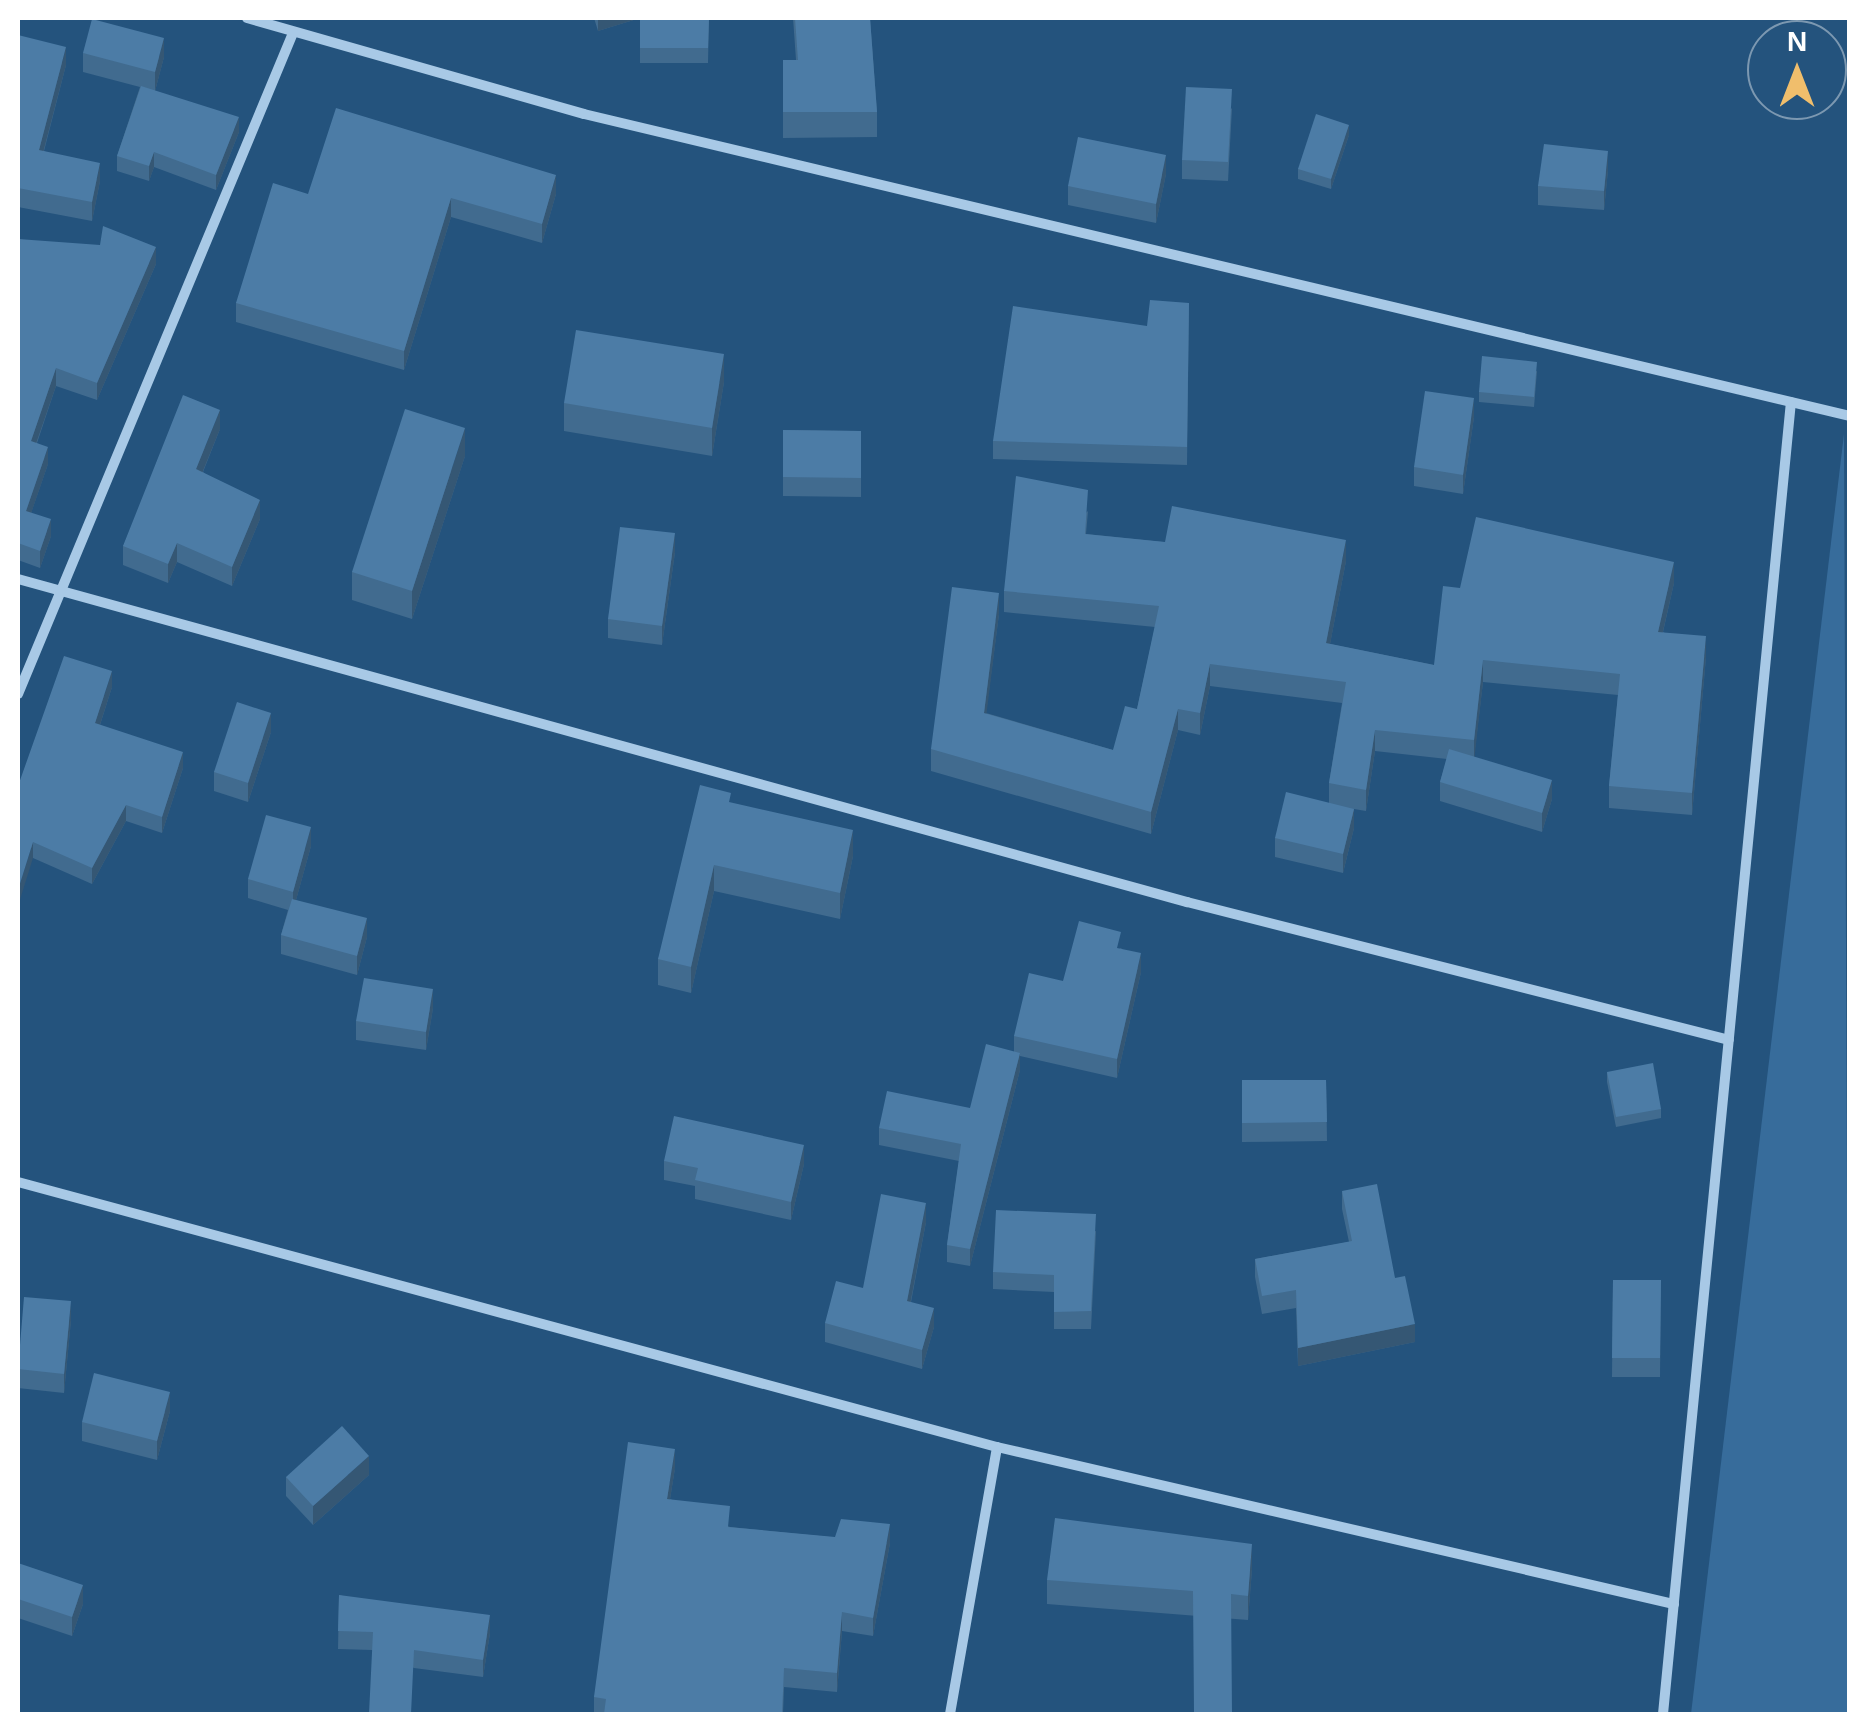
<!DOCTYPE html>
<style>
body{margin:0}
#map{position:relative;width:1867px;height:1732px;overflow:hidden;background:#24537d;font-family:Arial,sans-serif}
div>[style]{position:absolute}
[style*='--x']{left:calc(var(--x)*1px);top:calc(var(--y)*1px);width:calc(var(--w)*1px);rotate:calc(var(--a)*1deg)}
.green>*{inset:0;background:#376c9b}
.street>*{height:10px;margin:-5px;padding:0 5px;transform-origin:5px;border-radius:5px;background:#a8c9e6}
.wall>*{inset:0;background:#416b8f}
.shaded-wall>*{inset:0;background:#355774}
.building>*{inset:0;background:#4c7ca6}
span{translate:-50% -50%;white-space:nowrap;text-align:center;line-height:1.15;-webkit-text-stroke:8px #24537d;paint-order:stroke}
.frame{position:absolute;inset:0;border:20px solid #fff;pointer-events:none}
.north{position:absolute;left:1747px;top:20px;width:100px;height:100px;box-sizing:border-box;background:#24537d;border:2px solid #7c98b1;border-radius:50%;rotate:0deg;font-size:28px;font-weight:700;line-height:40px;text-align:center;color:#fff}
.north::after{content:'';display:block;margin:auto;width:35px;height:45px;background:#f0be6c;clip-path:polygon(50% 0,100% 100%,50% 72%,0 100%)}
</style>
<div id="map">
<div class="green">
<div style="clip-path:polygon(1844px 434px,1849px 1714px,1691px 1714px)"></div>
</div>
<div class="street">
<div style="--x:247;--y:18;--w:350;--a:15.9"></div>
<div style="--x:584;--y:114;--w:1302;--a:13.42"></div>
<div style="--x:18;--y:579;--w:1213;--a:15.45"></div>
<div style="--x:1187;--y:902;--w:559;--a:14.28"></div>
<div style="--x:18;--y:694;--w:716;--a:-67.41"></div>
<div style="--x:18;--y:1182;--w:1014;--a:15.15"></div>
<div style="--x:997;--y:1447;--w:695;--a:13.06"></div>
<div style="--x:950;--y:1714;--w:271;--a:-80"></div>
<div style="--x:1663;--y:1714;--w:1318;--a:-84.43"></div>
</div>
<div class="wall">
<div style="clip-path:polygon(594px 18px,709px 18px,708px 63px,640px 63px,640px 18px,598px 31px)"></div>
<div style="clip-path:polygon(793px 18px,870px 18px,877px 112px,877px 137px,783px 138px,783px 60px,796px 60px)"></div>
<div style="clip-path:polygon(18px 35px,66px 65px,44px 151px,100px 181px,92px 221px,18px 207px)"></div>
<div style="clip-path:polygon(83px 53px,164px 57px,155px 91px,239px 132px,216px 190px,154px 167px,149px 181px,117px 171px,117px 156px,140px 87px,83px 72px)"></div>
<div style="clip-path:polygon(1232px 108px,1228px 181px,1182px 179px,1182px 160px)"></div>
<div style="clip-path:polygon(1349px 135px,1331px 189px,1298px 179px,1298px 169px)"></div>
<div style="clip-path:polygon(1608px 170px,1604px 210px,1538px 205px,1538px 186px)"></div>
<div style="clip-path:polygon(1166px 174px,1156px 223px,1068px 205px,1068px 186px)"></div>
<div style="clip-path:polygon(308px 194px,556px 194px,542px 243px,451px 217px,404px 370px,236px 322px,236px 303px)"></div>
<div style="clip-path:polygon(18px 239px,156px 264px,97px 400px,56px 386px,37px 443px,48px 464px,31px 513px,51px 536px,40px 568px,18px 560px)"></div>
<div style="clip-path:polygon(1189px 303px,1187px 465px,993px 459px,993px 441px,1147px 326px)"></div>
<div style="clip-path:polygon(1537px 371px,1534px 407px,1479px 402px,1479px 392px)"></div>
<div style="clip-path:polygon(724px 382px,712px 456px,564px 431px,564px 403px)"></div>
<div style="clip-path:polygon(1474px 417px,1463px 494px,1414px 486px,1414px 467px)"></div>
<div style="clip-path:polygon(220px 429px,203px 472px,260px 519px,232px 586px,177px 562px,168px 583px,123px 565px,123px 546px)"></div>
<div style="clip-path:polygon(783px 430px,861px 431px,861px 497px,783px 496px)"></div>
<div style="clip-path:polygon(465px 456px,412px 619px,352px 600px,352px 572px)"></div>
<div style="clip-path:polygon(1088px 511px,1086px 534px,1346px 561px,1330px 644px,1434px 665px,1460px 588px,1674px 583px,1663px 632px,1706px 657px,1692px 815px,1609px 808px,1609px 786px,1618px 695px,1483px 682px,1474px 757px,1552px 799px,1542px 832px,1440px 801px,1440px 782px,1447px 759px,1375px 751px,1366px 811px,1354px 809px,1354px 828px,1343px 873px,1275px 857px,1275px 838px,1329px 803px,1329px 783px,1342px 703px,1210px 686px,1200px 735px,1178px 730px,1151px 834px,931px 771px,931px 749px,999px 614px,986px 713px,1113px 750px,1137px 709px,1155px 627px,1004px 612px,1004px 591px)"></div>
<div style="clip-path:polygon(675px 552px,662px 645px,608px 638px,608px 619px)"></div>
<div style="clip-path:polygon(112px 687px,100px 725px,183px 768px,162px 833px,126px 821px,92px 884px,33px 858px,18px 786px)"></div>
<div style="clip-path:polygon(271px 732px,248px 802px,214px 791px,214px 772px)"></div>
<div style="clip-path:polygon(731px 803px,853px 856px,840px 919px,714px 891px,691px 993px,658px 985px,658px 959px)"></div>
<div style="clip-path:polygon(311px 846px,296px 900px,367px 937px,357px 975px,281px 954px,281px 935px,288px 910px,248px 898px,248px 879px)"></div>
<div style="clip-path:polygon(1121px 948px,1141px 972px,1117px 1078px,1020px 1056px,1020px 1070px,970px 1266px,947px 1262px,947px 1245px,959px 1161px,879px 1145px,879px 1128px,970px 1108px,1014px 1052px,1014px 1036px,1063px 981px)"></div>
<div style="clip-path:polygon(433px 1008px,426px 1050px,356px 1040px,356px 1021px)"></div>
<div style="clip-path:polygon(1607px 1072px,1661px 1109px,1661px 1118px,1616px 1127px,1607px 1082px)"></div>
<div style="clip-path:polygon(1242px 1080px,1326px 1080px,1327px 1141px,1242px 1142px)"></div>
<div style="clip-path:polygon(664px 1161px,804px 1164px,791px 1220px,695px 1199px,695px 1186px,664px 1180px)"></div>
<div style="clip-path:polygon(1342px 1191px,1395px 1278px,1415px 1342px,1298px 1366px,1296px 1308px,1262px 1314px,1255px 1277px,1255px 1259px,1349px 1242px,1342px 1209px)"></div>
<div style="clip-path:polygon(926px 1222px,911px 1302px,934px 1327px,922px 1369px,825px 1342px,825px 1323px,863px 1288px)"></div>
<div style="clip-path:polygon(1096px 1231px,1091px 1329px,1054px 1329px,1054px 1292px,993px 1289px,993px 1272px)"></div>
<div style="clip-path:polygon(1613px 1280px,1661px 1280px,1660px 1377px,1612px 1377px)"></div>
<div style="clip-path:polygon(71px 1320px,64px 1393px,18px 1388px,18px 1368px)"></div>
<div style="clip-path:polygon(170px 1411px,157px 1460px,82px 1441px,82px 1422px)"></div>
<div style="clip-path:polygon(675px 1468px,670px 1499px,730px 1527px,890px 1543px,873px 1636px,842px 1631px,837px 1692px,784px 1687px,783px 1714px,594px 1714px,594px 1697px)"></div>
<div style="clip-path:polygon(369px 1475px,313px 1525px,286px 1496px,286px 1477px)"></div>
<div style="clip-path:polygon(18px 1563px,83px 1604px,72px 1636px,18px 1618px)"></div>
<div style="clip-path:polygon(1252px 1569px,1248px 1620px,1047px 1604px,1047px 1580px)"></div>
<div style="clip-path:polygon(339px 1595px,490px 1633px,483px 1677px,414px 1668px,372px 1650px,338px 1649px)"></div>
</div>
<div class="shaded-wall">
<div style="clip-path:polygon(598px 18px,640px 18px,598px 31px)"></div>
<div style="clip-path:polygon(164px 38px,164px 57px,155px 91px,155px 72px)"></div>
<div style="clip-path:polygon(66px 47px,66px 65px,39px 168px,39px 150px)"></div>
<div style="clip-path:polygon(239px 117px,239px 132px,216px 190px,216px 175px)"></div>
<div style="clip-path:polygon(1349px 125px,1349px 135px,1331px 189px,1331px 179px)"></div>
<div style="clip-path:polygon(1608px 151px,1608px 170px,1604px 210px,1604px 191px)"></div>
<div style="clip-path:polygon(154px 152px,154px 167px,149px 181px,149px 166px)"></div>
<div style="clip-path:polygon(1166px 155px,1166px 174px,1156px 223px,1156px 204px)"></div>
<div style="clip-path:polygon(100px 163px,100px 181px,92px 221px,92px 202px)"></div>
<div style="clip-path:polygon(556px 175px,556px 194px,542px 243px,542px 224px)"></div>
<div style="clip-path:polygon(451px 198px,451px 217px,404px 370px,404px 351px)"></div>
<div style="clip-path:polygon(156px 247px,156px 264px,97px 400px,97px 383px)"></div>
<div style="clip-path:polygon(724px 354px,724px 382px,712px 456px,712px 428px)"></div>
<div style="clip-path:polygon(56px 368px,56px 386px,31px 458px,31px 441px)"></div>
<div style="clip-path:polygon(1474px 398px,1474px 417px,1463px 494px,1463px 475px)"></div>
<div style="clip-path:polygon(220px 410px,220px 429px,196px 488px,196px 469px)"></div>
<div style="clip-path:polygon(465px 428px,465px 456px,412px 619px,412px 591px)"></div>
<div style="clip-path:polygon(48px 447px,48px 464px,26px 528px,26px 511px)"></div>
<div style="clip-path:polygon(260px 500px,260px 519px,232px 586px,232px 567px)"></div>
<div style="clip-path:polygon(51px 519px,51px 536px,40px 568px,40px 551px)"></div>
<div style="clip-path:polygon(675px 533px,675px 552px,662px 645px,662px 626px)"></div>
<div style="clip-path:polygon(1346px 540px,1346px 561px,1326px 665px,1326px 643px)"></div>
<div style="clip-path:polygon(177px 543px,177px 562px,168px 583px,168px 564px)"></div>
<div style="clip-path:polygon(1674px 562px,1674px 583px,1658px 653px,1658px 632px)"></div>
<div style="clip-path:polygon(999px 593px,999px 614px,984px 734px,984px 713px)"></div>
<div style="clip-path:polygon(1706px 636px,1706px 657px,1692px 815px,1692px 793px)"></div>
<div style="clip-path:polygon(1483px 660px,1483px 682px,1474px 762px,1474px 740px)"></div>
<div style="clip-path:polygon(1210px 664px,1210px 686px,1200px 735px,1200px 713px)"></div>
<div style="clip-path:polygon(112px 671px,112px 687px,95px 740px,95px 723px)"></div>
<div style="clip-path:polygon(1178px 709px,1178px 730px,1151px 834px,1151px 812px)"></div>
<div style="clip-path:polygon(271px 713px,271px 732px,248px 802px,248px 783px)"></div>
<div style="clip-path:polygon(1375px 730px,1375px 751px,1366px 811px,1366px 790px)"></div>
<div style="clip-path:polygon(183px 752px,183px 768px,162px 833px,162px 817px)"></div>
<div style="clip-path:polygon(1552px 780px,1552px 799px,1542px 832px,1542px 813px)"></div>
<div style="clip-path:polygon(126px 805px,126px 821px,92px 884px,92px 868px)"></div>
<div style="clip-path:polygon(1354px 809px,1354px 828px,1343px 873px,1343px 854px)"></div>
<div style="clip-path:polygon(311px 827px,311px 846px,293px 911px,293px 892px)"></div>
<div style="clip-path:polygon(853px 830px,853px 856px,840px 919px,840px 893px)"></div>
<div style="clip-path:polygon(33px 842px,33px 858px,18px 906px,18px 890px)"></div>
<div style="clip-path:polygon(714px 865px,714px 891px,691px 993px,691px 967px)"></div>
<div style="clip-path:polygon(367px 918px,367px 937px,357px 975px,357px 956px)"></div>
<div style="clip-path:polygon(1141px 953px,1141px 972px,1117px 1078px,1117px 1059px)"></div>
<div style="clip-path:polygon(433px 989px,433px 1008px,426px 1050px,426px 1032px)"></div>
<div style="clip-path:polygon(1020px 1053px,1020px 1070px,970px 1266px,970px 1249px)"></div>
<div style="clip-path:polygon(804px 1145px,804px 1164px,791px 1220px,791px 1202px)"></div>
<div style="clip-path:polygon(926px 1203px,926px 1222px,907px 1320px,907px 1301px)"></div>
<div style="clip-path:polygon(71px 1301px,71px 1320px,64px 1393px,64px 1374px)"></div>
<div style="clip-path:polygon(934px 1308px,934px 1327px,922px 1369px,922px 1350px)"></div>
<div style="clip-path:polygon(1415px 1324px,1415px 1342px,1298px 1366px,1298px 1348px)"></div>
<div style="clip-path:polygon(170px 1392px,170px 1411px,157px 1460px,157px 1441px)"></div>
<div style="clip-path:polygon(675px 1449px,675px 1468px,667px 1518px,667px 1499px)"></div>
<div style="clip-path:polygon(369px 1456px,369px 1475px,313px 1525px,313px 1506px)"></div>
<div style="clip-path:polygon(890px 1524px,890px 1543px,873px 1636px,873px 1618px)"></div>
<div style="clip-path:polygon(1252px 1544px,1252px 1569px,1248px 1620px,1248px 1596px)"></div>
<div style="clip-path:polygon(83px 1585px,83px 1604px,72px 1636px,72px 1617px)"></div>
<div style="clip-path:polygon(842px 1612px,842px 1631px,837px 1692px,837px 1673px)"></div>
<div style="clip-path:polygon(490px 1615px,490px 1633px,483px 1677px,483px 1660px)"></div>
</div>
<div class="building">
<div style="clip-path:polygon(640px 18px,709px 18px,708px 48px,640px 48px)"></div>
<div style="clip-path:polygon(795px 18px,870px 18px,877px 112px,783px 112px,783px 60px,798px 60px)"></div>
<div style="clip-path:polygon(92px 19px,164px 38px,155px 72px,83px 53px)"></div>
<div style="clip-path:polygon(18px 35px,66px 47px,39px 150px,100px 163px,92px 202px,18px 188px)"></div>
<div style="clip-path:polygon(141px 86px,239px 117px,216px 175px,154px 152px,149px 166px,117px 156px)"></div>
<div style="clip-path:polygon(1186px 87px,1232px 89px,1228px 162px,1182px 160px)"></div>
<div style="clip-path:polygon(336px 108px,556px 175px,542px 224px,451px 198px,404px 351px,236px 303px,273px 183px,308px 194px)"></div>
<div style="clip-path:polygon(1316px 114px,1349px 125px,1331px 179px,1298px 169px)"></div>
<div style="clip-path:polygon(1078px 137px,1166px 155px,1156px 204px,1068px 186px)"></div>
<div style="clip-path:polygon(1544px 144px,1608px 151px,1604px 191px,1538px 186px)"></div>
<div style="clip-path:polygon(103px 226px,156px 247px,97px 383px,56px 368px,31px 441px,48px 447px,26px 511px,51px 519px,40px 551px,18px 543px,18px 239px,100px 245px)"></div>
<div style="clip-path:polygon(1150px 300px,1189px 303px,1187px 447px,993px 441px,1013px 306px,1147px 326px)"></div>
<div style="clip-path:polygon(576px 330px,724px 354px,712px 428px,564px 403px)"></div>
<div style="clip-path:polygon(1482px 356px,1537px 362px,1534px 397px,1479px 392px)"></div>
<div style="clip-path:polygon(1425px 391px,1474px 398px,1463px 475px,1414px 467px)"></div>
<div style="clip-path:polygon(183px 395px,220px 410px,196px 469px,260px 500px,232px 567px,177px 543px,168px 564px,123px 546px)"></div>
<div style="clip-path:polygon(405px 409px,465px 428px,412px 591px,352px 572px)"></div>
<div style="clip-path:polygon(783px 430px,861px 431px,861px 478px,783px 477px)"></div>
<div style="clip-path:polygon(1016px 476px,1088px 490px,1085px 534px,1165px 542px,1172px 506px,1346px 540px,1326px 643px,1434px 665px,1443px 586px,1460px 588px,1476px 517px,1674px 562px,1658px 632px,1706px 636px,1692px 793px,1609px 786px,1620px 674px,1483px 660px,1474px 740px,1375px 730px,1366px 790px,1329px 783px,1346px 682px,1210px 664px,1200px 713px,1178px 709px,1151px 812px,931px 749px,952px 587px,999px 593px,984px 713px,1113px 750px,1125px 706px,1137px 709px,1159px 606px,1004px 591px)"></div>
<div style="clip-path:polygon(620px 527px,675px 533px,662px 626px,608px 619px)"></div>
<div style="clip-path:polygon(64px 656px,112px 671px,95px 723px,183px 752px,162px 817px,126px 805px,92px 868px,33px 842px,18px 890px,18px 786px)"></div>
<div style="clip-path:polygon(237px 702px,271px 713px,248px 783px,214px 772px)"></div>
<div style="clip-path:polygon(1449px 749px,1552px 780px,1542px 813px,1440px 782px)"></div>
<div style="clip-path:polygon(700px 785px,731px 793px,729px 802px,853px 830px,840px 893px,714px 865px,691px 967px,658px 959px)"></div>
<div style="clip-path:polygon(1286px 792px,1354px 809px,1343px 854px,1275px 838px)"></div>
<div style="clip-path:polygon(266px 815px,311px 827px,293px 892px,248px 879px)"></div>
<div style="clip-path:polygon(292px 899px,367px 918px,357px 956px,281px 935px)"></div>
<div style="clip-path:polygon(1079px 921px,1121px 932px,1117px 948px,1141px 953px,1117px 1059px,1014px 1036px,1029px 973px,1063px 981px)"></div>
<div style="clip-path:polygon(364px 978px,433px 989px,426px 1032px,356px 1021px)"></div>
<div style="clip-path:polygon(986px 1044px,1020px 1053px,970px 1249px,947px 1245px,961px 1144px,879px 1128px,887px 1091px,970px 1108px)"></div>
<div style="clip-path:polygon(1653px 1063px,1661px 1109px,1616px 1117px,1607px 1072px)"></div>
<div style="clip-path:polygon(1242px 1080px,1326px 1080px,1327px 1122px,1242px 1123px)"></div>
<div style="clip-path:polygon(674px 1116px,804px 1145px,791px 1202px,695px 1180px,698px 1168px,664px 1161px)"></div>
<div style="clip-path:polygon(1377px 1184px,1395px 1278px,1405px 1276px,1415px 1324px,1298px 1348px,1296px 1290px,1262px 1296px,1255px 1259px,1352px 1241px,1342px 1191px)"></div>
<div style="clip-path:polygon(881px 1194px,926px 1203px,907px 1301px,934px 1308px,922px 1350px,825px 1323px,836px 1281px,863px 1288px)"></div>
<div style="clip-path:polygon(996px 1210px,1096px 1214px,1091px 1311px,1054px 1312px,1054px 1275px,993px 1272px)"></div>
<div style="clip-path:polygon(1613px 1280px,1661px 1280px,1660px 1358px,1612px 1358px)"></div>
<div style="clip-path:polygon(24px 1297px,71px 1301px,64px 1374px,18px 1369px)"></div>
<div style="clip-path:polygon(94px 1373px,170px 1392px,157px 1441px,82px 1422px)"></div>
<div style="clip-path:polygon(342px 1426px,369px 1456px,313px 1506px,286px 1477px)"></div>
<div style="clip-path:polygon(628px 1442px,675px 1449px,667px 1499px,730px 1506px,728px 1527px,835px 1537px,841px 1519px,890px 1524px,873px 1618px,842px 1612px,837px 1673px,784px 1668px,782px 1714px,604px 1714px,606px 1699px,594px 1697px)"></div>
<div style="clip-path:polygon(1055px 1518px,1252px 1544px,1248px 1596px,1231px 1594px,1232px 1714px,1194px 1714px,1193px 1591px,1047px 1580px)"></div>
<div style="clip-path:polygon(18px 1563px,83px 1585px,72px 1617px,18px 1599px)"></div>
<div style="clip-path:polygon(339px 1595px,490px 1615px,483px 1660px,414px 1650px,411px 1714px,369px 1714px,373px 1632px,338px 1631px)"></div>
</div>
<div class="frame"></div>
<div class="north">N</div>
</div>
